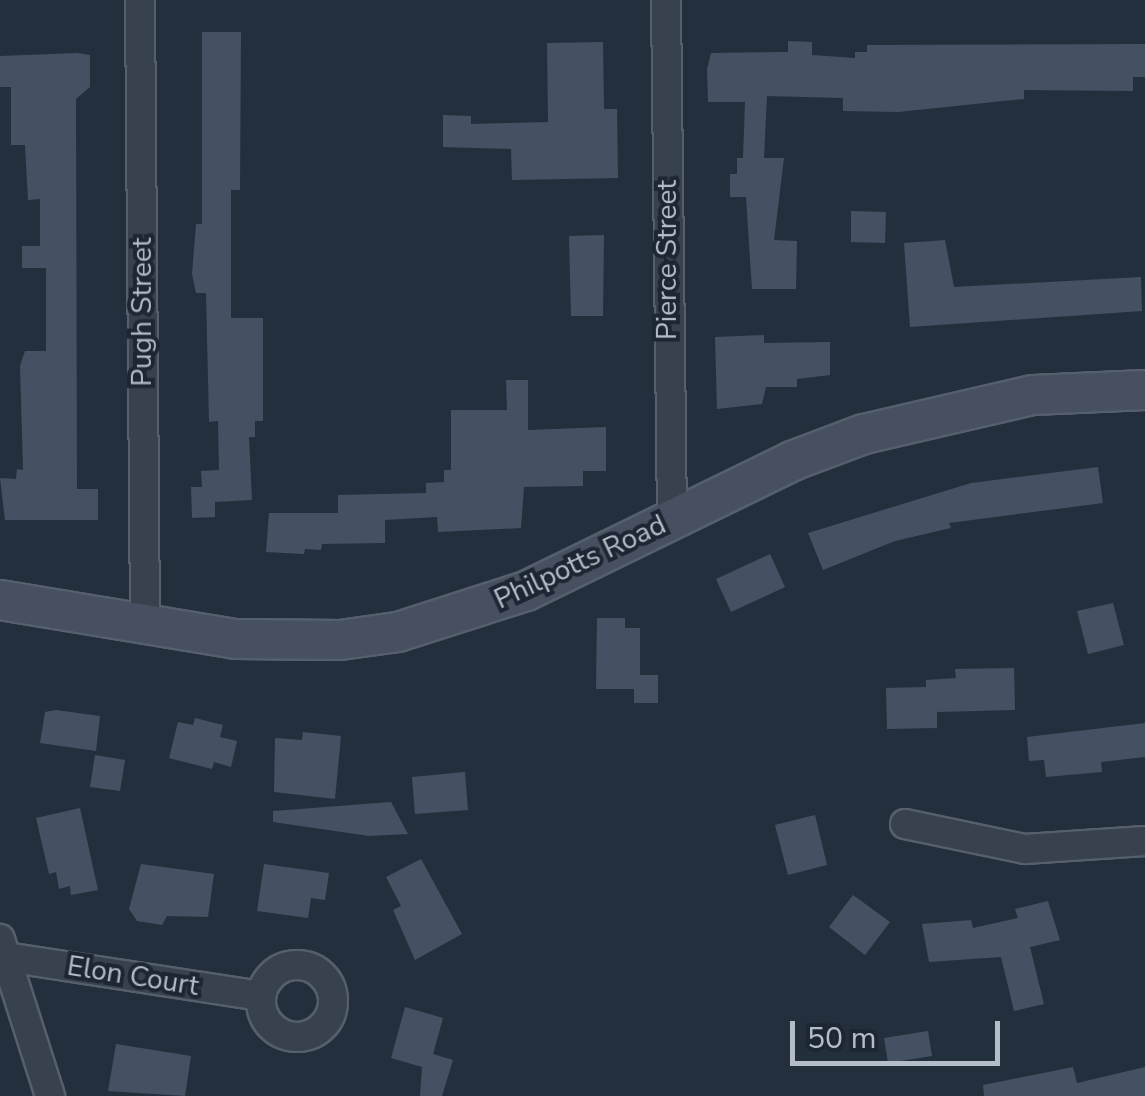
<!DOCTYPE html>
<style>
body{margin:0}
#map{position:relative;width:1145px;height:1096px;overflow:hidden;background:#242f3e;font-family:"Nunito Sans",sans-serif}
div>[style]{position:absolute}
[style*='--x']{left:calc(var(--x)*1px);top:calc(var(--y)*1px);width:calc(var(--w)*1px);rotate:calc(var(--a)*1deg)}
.building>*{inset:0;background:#455162}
.roads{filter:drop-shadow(2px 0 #565f6c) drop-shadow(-2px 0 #565f6c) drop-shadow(0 2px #565f6c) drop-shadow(0 -2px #565f6c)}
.street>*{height:28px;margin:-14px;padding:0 14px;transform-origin:14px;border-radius:14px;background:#38414e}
.street>.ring{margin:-14px;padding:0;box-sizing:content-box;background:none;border:28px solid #38414e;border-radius:50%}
.secondary>*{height:38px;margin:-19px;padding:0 19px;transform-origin:19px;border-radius:19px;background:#465061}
span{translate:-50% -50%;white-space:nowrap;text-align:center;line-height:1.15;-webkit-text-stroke:8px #1d2633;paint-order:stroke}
.street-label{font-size:28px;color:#b4bcc9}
.scale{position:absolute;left:790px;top:1021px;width:210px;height:45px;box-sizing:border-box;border:5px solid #b4bcc9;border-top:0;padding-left:12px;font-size:30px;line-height:35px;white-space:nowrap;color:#b4bcc9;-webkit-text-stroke:8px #1d2633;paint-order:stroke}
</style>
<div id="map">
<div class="building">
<div style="clip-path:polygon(202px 32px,241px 32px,240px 190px,231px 190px,231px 318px,263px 318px,263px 421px,255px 421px,255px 437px,249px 437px,252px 500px,215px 502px,215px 517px,192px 518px,191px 487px,202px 487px,201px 471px,219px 470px,218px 421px,209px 422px,206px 293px,196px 293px,192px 274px,196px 224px,202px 224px)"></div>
<div style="clip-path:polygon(788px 41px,812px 42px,812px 55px,855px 58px,855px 52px,867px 52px,867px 45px,1145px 44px,1145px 77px,1133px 77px,1133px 91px,1024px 90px,1024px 99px,898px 112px,843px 111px,843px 98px,767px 96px,764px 158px,784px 158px,774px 240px,797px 241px,796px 289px,752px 289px,746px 197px,730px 197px,730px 174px,737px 174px,737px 158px,743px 158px,745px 102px,708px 102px,707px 69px,711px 53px,788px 52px)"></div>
<div style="clip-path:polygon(603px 42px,604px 109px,617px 109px,618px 178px,512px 180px,511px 149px,443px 147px,443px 115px,471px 116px,471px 124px,548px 122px,547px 43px)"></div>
<div style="clip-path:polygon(77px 53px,90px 55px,90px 87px,76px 99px,77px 489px,98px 489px,98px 520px,5px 520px,0 478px,16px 479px,17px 469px,23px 470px,20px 366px,25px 351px,46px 351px,46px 268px,22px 268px,22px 246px,40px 246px,40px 199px,28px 200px,25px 145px,11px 145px,11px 87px,0 87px,0 56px)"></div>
<div style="clip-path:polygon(851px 211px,886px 212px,885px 243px,851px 242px)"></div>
<div style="clip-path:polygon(604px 235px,603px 316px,571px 316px,569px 236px)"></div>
<div style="clip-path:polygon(945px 240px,954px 287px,1141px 277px,1142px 311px,910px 327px,904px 243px)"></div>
<div style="clip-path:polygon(764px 335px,764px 343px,830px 342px,830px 375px,797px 379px,797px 387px,766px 387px,762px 404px,717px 409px,715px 337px)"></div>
<div style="clip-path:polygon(506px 380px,528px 380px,528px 430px,606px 427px,606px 471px,583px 471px,583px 486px,524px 487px,521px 528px,438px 532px,437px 517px,385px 520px,385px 543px,322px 544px,321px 550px,305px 549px,304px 554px,266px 552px,269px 513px,338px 513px,338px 495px,426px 493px,426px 483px,444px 482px,444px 470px,451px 470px,451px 410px,507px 410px)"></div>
<div style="clip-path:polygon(1098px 467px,1103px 503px,949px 523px,951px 528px,895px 541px,823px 570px,808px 533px,971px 483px)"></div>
<div style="clip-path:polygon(770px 554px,785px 587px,731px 612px,716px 579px)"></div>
<div style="clip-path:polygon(1113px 603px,1124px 645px,1088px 654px,1077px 611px)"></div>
<div style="clip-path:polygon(597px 618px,625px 618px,625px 628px,640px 628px,640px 675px,658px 675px,658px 703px,634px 703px,634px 689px,596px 689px)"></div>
<div style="clip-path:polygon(1014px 668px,1015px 710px,937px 712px,937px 728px,887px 729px,886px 688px,926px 687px,926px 680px,956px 678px,955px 669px)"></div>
<div style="clip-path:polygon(56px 710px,100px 716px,96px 751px,40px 743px,45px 712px)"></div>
<div style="clip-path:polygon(195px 718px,223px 725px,220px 737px,237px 741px,231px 767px,214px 762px,212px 769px,169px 758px,178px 722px,193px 725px)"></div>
<div style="clip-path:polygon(1145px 723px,1145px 757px,1101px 762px,1102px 772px,1046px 777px,1044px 760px,1029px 761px,1027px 737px)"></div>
<div style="clip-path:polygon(303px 732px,341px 736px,335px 799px,274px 792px,275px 738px,302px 740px)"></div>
<div style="clip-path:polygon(95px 755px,125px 760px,120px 791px,90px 787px)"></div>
<div style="clip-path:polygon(465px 772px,468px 810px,415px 814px,412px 777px)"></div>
<div style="clip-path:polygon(391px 802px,408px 834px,369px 836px,273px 822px,273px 811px)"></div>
<div style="clip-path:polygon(80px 808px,98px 890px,71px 895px,70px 886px,59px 889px,56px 872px,49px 874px,36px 818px)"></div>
<div style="clip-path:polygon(815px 815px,827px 865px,788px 875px,775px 825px)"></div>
<div style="clip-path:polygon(421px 859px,462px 934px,415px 960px,393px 910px,401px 906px,386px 877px)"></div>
<div style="clip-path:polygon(141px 864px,214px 874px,208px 917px,167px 916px,162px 925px,137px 921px,129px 909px)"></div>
<div style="clip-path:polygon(264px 864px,329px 873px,325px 900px,311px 898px,308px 918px,257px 911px)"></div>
<div style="clip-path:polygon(853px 895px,890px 922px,865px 955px,829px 927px)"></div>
<div style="clip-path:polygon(1048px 901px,1060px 940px,1030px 947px,1044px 1004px,1014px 1011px,1001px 957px,929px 962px,922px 924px,971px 920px,973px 928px,1018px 918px,1015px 909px)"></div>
<div style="clip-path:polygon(405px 1007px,443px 1018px,433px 1054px,453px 1060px,442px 1096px,420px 1096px,422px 1067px,391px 1058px)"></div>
<div style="clip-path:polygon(928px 1031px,932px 1056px,888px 1063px,884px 1038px)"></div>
<div style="clip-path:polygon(116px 1044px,191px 1056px,185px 1096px,108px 1091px)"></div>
<div style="clip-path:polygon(1073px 1067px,1077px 1083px,1145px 1067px,1145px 1096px,984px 1096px,983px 1085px)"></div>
</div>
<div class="roads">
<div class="street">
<div style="--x:140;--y:0;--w:624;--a:89.54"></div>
<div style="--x:666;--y:0;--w:520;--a:89.34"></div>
<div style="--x:905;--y:824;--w:123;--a:11.8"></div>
<div style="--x:1025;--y:849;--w:120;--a:-3.8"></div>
<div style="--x:0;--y:939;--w:165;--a:72.3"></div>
<div style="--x:6;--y:957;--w:257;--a:8.7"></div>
<div class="ring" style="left:261px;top:965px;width:44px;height:44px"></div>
</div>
<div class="secondary">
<div style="--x:0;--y:600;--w:238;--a:9.4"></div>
<div style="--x:235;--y:639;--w:105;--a:0.5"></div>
<div style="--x:340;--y:640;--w:59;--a:-7.9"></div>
<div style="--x:398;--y:632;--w:134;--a:-17.8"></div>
<div style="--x:526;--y:591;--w:296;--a:-26"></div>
<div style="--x:792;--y:461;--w:77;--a:-20.6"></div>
<div style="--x:864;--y:434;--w:173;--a:-13"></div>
<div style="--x:1033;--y:395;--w:112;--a:-2.6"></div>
</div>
</div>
<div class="street-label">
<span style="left:667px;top:260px;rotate:-90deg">Pierce Street</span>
<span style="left:142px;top:312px;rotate:-90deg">Pugh Street</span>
<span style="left:580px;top:562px;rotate:-25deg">Philpotts Road</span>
<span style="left:133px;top:976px;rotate:9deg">Elon Court</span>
</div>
<div class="scale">50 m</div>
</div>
